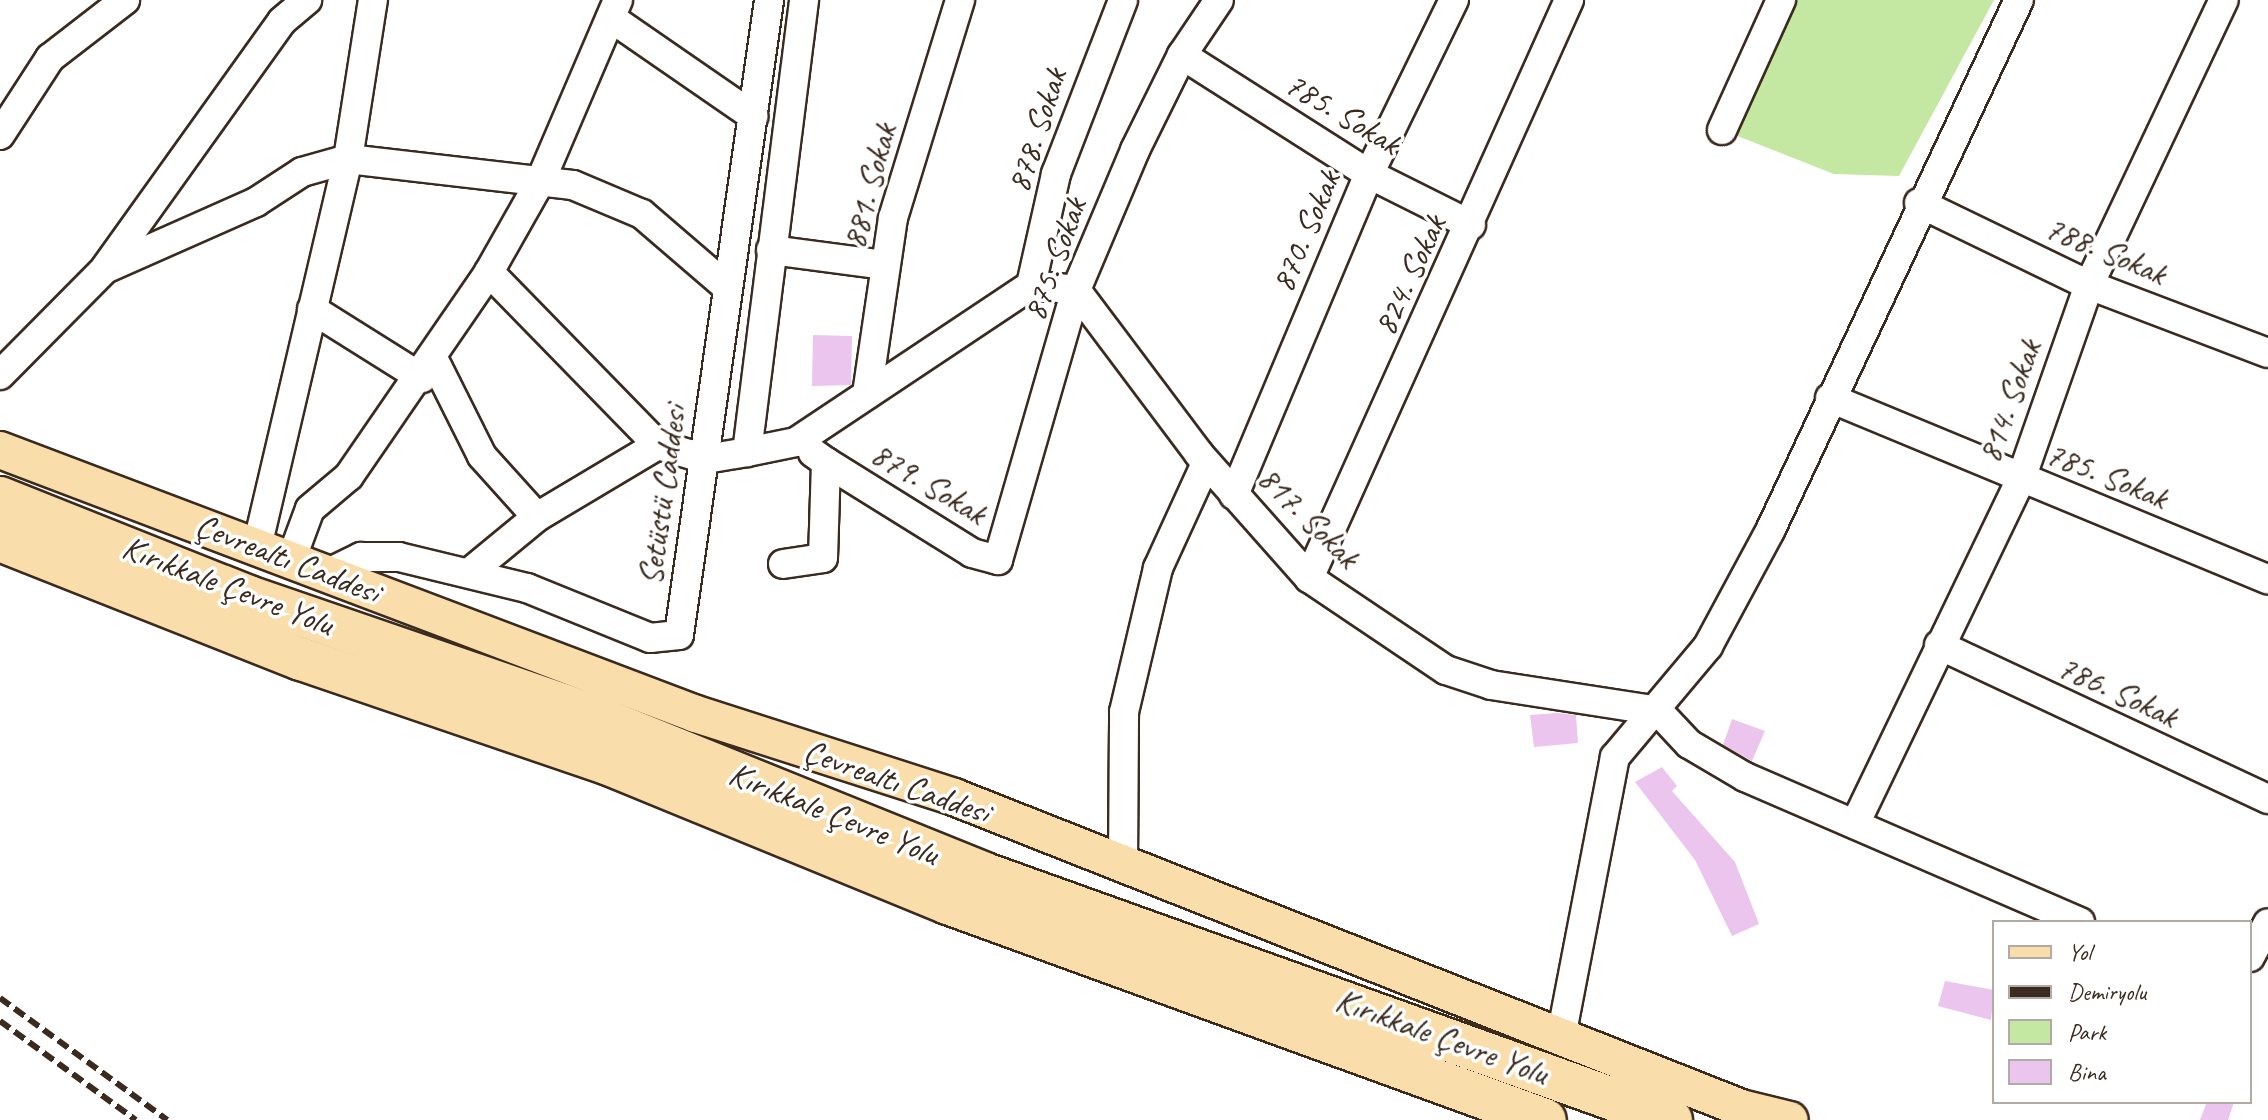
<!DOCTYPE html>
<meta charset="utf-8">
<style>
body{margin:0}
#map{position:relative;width:2268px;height:1120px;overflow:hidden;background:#fff;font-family:Caveat,sans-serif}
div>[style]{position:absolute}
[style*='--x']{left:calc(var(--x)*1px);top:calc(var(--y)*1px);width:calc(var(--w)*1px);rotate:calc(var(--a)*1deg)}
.green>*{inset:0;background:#c4e8a2}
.building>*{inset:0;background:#ecc5ee}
.roads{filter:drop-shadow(2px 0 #3b2a1e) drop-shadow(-2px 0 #3b2a1e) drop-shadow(0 2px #3b2a1e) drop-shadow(0 -2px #3b2a1e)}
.minor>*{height:28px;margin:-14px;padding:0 14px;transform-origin:14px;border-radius:14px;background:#fff}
.major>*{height:36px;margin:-18px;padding:0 18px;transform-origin:18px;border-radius:18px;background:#f9deab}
.highway>*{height:42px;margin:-21px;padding:0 21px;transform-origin:21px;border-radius:21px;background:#f9deab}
.rail>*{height:6px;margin-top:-3px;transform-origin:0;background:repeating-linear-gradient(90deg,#3b2a1e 0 12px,transparent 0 18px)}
span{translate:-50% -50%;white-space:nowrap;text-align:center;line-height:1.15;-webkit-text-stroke:7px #fff;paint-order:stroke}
.street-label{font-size:34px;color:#3b2a1e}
.legend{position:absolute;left:1992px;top:920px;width:260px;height:184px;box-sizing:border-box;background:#fff;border:2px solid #b1aaa5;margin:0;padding:10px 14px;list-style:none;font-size:24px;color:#3b2a1e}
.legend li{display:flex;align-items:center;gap:16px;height:40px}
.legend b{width:40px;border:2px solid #b1aaa5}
</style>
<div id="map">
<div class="green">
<div style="clip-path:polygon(1795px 0,1994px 0,1899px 176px,1834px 174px,1735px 135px)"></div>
</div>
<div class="building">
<div style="clip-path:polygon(813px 335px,852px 336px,851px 385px,812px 386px)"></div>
<div style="clip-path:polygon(1557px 713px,1576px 715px,1578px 743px,1534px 747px,1530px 715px)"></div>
<div style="clip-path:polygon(1732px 719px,1765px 731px,1752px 761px,1723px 745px)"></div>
<div style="clip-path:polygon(1662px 767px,1677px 786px,1672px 791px,1735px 862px,1759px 924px,1732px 936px,1695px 860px,1635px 782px)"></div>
<div style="clip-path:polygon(1945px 981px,1994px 990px,1991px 1020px,1938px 1006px)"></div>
<div style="clip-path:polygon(2207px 1102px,2234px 1102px,2228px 1120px,2200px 1120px)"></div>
</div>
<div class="roads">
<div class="minor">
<div style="--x:611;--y:18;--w:173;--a:34.6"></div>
<div style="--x:1182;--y:55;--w:222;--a:32.5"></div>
<div style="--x:1369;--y:174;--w:114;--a:26.6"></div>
<div style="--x:1722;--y:130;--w:143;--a:-65.6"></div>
<div style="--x:0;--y:135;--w:92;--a:-57"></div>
<div style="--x:50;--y:58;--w:95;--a:-37.7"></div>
<div style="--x:1919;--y:203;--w:189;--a:25.8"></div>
<div style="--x:2089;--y:285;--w:191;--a:20.8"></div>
<div style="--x:771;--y:250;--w:115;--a:7.5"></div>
<div style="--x:106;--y:267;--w:302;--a:-54.4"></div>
<div style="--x:282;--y:21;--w:33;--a:-40"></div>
<div style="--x:489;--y:272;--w:242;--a:45.7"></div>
<div style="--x:1031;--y:285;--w:114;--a:-77.3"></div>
<div style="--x:1056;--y:174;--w:186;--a:-68.9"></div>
<div style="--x:1076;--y:290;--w:205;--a:53.1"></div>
<div style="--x:1199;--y:454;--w:166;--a:48.4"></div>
<div style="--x:1309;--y:578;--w:165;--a:33.9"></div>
<div style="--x:1446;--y:670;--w:47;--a:18.4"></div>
<div style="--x:1491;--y:685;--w:169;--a:8.8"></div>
<div style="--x:1658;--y:711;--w:45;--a:46.8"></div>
<div style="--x:1689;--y:744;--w:65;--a:30.5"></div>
<div style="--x:1745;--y:777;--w:365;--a:23.4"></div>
<div style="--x:312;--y:309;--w:130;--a:32.1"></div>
<div style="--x:434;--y:360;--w:107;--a:63.4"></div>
<div style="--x:482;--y:456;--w:82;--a:48"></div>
<div style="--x:0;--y:375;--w:149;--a:-45.3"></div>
<div style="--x:105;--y:269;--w:165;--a:-23.9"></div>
<div style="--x:256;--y:202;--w:55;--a:-33.1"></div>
<div style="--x:302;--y:172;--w:48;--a:-15.8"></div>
<div style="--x:348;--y:159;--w:226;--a:6.6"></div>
<div style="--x:573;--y:185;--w:75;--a:22.8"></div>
<div style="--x:642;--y:214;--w:112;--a:40.7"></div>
<div style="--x:867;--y:394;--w:178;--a:-81.6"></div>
<div style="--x:893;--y:218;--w:228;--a:-72.9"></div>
<div style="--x:1830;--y:398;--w:474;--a:22.5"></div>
<div style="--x:747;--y:452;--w:50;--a:-11.5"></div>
<div style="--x:796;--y:442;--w:283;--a:-33.7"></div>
<div style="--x:1031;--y:285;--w:45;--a:6.3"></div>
<div style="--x:826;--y:462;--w:172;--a:31.9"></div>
<div style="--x:972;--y:553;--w:27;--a:15"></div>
<div style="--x:998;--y:560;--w:281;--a:-73.9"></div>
<div style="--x:1076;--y:290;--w:152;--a:-67.1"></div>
<div style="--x:1135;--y:150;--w:106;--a:-63.7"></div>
<div style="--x:1182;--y:55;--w:66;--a:-56.1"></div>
<div style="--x:1234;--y:495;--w:348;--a:-67.2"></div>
<div style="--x:1369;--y:174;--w:194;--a:-64"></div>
<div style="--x:257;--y:547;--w:399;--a:-76.8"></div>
<div style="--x:348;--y:159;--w:161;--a:-81.1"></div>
<div style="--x:291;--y:560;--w:54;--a:-69.6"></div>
<div style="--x:310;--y:509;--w:51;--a:-40.2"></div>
<div style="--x:349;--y:476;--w:247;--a:-55.5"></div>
<div style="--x:489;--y:272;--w:103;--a:-60.5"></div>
<div style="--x:540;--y:182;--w:198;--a:-66.8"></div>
<div style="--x:783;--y:564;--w:40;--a:-8.5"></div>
<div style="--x:823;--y:558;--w:96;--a:-88.2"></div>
<div style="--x:826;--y:462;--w:16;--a:-145"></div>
<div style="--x:328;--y:573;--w:37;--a:-26"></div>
<div style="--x:361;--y:557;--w:38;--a:0"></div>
<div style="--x:399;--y:557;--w:132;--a:13.6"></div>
<div style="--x:527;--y:588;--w:133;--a:22.1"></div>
<div style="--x:650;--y:638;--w:29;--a:-6"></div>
<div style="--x:679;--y:635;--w:641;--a:-81.93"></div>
<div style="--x:469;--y:573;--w:88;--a:-39.5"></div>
<div style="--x:537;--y:517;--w:141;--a:-30.8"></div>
<div style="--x:658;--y:445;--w:50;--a:16.3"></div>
<div style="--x:706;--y:459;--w:42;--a:-9.7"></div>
<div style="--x:747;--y:452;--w:456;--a:-82.8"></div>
<div style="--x:1309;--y:578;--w:634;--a:-65.78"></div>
<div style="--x:1939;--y:645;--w:363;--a:25.1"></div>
<div style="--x:1855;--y:824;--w:383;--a:-64.3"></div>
<div style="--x:2021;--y:479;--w:206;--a:-70.7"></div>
<div style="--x:2089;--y:285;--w:315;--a:-64.7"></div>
<div style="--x:1123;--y:865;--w:153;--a:-89.6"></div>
<div style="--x:1124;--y:712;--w:148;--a:-76.7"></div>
<div style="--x:1158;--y:568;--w:115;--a:-65.4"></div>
<div style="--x:2250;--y:957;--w:38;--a:-62"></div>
<div style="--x:1561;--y:1037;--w:285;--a:-79.1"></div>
<div style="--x:1615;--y:757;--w:145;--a:-50"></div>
<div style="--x:1708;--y:646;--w:131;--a:-61.7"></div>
<div style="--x:1770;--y:531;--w:586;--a:-64.88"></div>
</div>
<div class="major">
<div style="--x:0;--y:450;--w:744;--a:20.77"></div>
<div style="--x:696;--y:714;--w:271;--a:17.8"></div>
<div style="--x:954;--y:797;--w:846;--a:21.56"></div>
<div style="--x:1741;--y:1108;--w:50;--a:13.8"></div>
</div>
<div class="highway">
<div style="--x:0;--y:498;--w:268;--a:21.7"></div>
<div style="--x:249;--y:597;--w:365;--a:19"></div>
<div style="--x:594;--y:716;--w:419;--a:22"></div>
<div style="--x:982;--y:873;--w:732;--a:19.72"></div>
<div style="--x:0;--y:540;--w:324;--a:21.6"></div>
<div style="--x:301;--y:659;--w:325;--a:18.8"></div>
<div style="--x:609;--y:764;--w:366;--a:22.3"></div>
<div style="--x:948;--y:903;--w:635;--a:19.98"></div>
</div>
</div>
<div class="rail">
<div style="--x:0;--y:998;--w:207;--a:36.1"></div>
<div style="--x:0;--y:1021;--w:168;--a:36.1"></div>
</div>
<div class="street-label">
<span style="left:1343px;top:113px;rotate:31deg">785. Sokak</span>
<span style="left:1036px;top:130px;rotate:-72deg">878. Sokak</span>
<span style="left:869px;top:186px;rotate:-75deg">881. Sokak</span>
<span style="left:1305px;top:231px;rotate:-67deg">870. Sokak</span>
<span style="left:2106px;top:250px;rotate:23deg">788. Sokak</span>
<span style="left:1054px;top:259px;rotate:-70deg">875. Sokak</span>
<span style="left:1409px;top:275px;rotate:-65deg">824. Sokak</span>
<span style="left:2009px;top:401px;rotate:-70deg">814. Sokak</span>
<span style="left:2107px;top:475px;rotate:22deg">785. Sokak</span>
<span style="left:929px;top:483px;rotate:31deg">879. Sokak</span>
<span style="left:662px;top:495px;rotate:-82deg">Setüstü Caddesi</span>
<span style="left:1309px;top:517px;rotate:45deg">817. Sokak</span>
<span style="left:288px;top:558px;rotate:21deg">Çevrealtı Caddesi</span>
<span style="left:228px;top:585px;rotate:21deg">Kırıkkale Çevre Yolu</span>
<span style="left:2118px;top:691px;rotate:25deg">786. Sokak</span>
<span style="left:897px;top:781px;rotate:19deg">Çevrealtı Caddesi</span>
<span style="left:834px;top:813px;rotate:22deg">Kırıkkale Çevre Yolu</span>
<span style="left:1442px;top:1036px;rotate:20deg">Kırıkkale Çevre Yolu</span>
</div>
<ul class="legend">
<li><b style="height:10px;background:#f9deab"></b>Yol</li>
<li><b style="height:10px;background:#3b2a1e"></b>Demiryolu</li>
<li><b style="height:22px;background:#c4e8a2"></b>Park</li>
<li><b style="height:22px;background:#ecc5ee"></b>Bina</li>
</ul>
</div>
